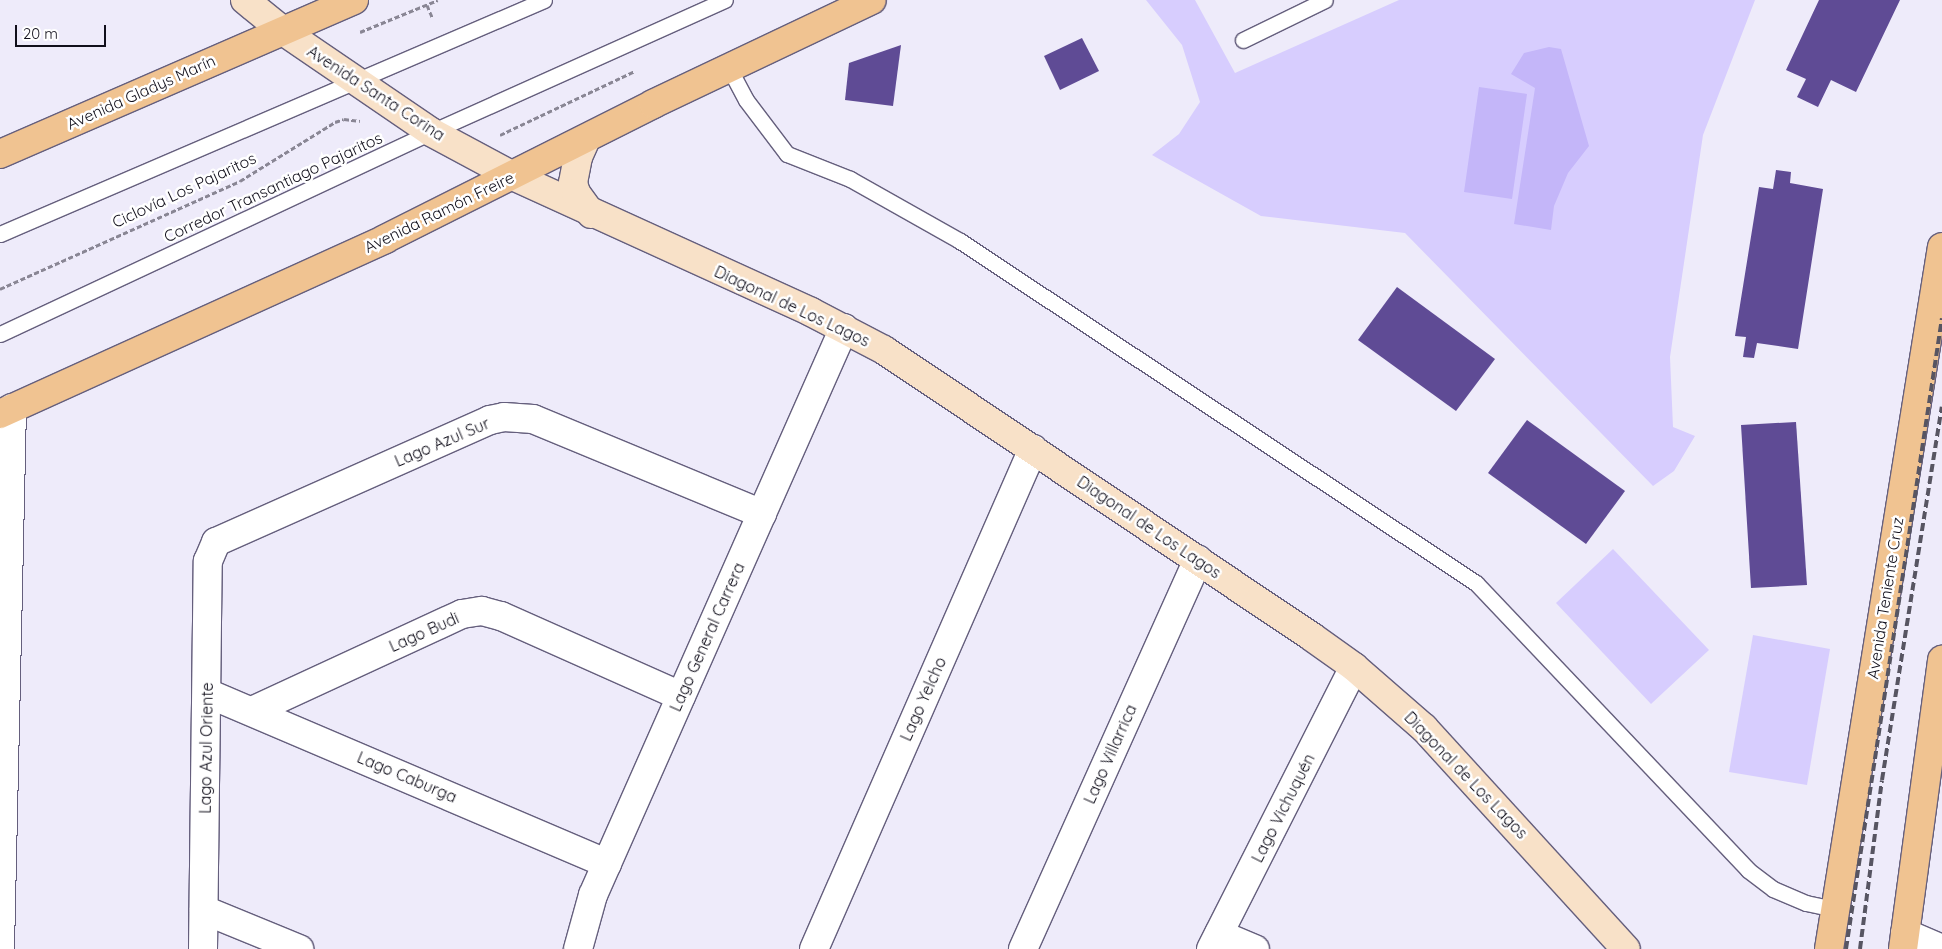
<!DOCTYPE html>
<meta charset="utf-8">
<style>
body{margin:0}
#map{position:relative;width:1942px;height:949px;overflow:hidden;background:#eeebfa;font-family:Quicksand,sans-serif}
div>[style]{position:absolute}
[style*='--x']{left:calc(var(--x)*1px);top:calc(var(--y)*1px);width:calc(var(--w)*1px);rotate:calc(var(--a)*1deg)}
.green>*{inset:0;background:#d7cdfe}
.water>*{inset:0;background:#c4b6f9}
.building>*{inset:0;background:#5f4b95}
.path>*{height:3px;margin-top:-1.5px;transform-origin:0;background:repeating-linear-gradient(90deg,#898694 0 5px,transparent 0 7.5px)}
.roads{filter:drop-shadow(1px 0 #655f7d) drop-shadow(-1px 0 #655f7d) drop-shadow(0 1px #655f7d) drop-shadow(0 -1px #655f7d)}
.service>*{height:15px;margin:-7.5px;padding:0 7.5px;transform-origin:7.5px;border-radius:7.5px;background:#fff}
.minor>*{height:28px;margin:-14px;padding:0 14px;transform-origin:14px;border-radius:14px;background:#fff}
.tertiary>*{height:28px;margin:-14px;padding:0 14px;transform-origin:14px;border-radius:14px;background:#fff}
.secondary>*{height:28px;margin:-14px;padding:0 14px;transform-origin:14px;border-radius:14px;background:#f8e1c8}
.primary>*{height:28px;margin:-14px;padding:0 14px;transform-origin:14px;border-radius:14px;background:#f0c391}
.rail>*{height:4px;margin-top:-2px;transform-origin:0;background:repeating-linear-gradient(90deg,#575562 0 8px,transparent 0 12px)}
span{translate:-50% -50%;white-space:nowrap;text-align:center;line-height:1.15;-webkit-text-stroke:5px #fff;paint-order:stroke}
.street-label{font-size:16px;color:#110f1b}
.scale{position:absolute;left:15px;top:25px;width:91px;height:22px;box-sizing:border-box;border:2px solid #110f1b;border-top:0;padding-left:6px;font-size:15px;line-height:18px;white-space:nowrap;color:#110f1b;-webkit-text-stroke:4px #fff;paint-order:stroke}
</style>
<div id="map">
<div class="green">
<div style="clip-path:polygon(1146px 0,1195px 0,1235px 73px,1399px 0,1755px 0,1703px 135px,1670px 357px,1673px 427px,1695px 436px,1674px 471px,1653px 486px,1405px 233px,1261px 216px,1152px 155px,1179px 134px,1200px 102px,1182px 45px)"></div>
<div style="clip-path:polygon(1613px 549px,1709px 650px,1651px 704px,1556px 603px)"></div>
<div style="clip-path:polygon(1753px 635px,1830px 649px,1807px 785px,1729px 772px)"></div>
</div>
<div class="water">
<div style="clip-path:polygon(1549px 47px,1561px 49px,1589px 146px,1568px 173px,1554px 206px,1551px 230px,1514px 224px,1535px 88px,1511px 74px,1524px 53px)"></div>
<div style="clip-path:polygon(1479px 87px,1527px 94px,1512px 199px,1464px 192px)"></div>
</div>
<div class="building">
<div style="clip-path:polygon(1819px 0,1900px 0,1856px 92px,1831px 80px,1818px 107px,1797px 97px,1806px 79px,1786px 70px)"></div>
<div style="clip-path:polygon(1082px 38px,1099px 71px,1060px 90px,1044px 56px)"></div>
<div style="clip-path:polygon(901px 45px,893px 106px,845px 100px,849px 63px)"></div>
<div style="clip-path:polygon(1776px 170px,1791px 172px,1790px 183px,1823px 189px,1798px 349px,1757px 343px,1754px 358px,1743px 357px,1746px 337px,1735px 336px,1759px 187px,1773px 189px)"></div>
<div style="clip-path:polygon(1397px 287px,1495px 359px,1456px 411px,1358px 340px)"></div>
<div style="clip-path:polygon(1527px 420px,1625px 491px,1586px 544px,1488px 473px)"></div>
<div style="clip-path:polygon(1796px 422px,1807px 585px,1751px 588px,1741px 425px)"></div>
</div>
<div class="path">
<div style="--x:427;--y:5;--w:13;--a:67"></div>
<div style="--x:360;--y:32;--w:84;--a:-22.3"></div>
<div style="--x:500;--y:135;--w:149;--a:-25.4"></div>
<div style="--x:0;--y:289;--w:263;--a:-24.2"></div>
<div style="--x:240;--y:181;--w:112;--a:-31.8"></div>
<div style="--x:335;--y:122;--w:9;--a:-18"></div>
<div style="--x:344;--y:119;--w:16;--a:7"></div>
</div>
<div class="roads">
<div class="service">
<div style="--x:1243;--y:40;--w:91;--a:-26"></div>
<div style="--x:729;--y:68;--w:36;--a:62"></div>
<div style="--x:746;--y:100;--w:68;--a:52.8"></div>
<div style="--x:787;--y:154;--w:68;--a:21.6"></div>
<div style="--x:850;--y:179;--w:126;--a:29.4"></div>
<div style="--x:960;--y:241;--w:619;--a:33.54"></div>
<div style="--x:1476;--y:583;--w:395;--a:46.5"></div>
<div style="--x:1748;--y:870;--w:31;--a:37"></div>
<div style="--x:1773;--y:889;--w:36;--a:23"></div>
<div style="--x:1806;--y:903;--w:29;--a:12"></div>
<div style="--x:0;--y:234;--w:592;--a:-23.27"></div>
<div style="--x:0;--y:334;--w:476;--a:-25.1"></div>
<div style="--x:431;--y:132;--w:322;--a:-24.2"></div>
</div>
<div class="minor">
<div style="--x:207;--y:693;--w:435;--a:23.1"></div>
<div style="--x:252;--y:711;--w:231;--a:-24.8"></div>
<div style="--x:462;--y:614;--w:20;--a:-9"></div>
<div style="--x:482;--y:611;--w:20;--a:15"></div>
<div style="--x:501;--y:616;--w:197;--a:24"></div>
<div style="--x:204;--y:910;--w:103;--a:22.3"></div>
<div style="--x:1219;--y:934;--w:39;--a:23"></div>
<div style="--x:0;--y:949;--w:541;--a:-88.73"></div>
<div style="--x:203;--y:949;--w:388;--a:-89.3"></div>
<div style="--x:208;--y:561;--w:21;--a:-67"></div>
<div style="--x:216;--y:542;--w:300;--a:-24"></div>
<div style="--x:490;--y:420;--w:14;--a:-12"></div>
<div style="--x:504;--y:417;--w:29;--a:4"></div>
<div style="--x:533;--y:419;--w:248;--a:22.5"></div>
<div style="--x:578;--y:949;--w:56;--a:-74.5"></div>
<div style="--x:593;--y:895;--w:620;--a:-66.12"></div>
<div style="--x:814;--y:949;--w:546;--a:-66.35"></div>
<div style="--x:1023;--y:949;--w:427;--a:-65.8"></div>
<div style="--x:1211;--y:949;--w:316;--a:-63.1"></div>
</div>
<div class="tertiary">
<div style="--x:1905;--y:933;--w:40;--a:23.4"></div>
</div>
<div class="secondary">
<div style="--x:245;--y:0;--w:49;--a:39.2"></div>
<div style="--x:283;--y:31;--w:179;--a:34.3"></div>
<div style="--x:431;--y:132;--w:93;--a:28.2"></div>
<div style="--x:513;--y:176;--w:328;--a:24.5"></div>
<div style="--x:811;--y:312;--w:82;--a:27.5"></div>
<div style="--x:884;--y:350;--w:515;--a:33.84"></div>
<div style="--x:1312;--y:637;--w:52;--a:35.5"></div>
<div style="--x:1354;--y:667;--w:93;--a:41.1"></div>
<div style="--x:1424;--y:728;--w:299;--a:47.6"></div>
<div style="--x:586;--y:139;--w:20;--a:114"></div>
<div style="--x:578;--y:157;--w:26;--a:101"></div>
<div style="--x:573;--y:183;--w:10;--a:73"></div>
<div style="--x:576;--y:193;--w:26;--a:54"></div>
</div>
<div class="primary">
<div style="--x:0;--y:154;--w:386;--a:-23.5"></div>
<div style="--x:0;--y:414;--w:423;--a:-24.4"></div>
<div style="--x:385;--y:239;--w:300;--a:-26.7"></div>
<div style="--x:653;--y:104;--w:242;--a:-25.4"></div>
<div style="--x:1829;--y:949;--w:711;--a:-80.86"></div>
<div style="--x:1903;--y:949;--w:292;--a:-82.3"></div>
</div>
</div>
<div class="rail">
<div style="--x:1846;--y:949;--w:638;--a:-81.35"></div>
<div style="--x:1860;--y:949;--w:170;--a:-82.6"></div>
<div style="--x:1882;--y:780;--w:378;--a:-80.9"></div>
</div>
<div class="street-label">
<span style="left:141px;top:92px;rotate:-24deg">Avenida Gladys Marín</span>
<span style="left:376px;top:93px;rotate:33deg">Avenida Santa Corina</span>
<span style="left:273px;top:187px;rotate:-25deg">Corredor Transantiago Pajaritos</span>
<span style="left:184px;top:190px;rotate:-25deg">Ciclovía Los Pajaritos</span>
<span style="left:439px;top:212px;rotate:-26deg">Avenida Ramón Freire</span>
<span style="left:792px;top:306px;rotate:25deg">Diagonal de Los Lagos</span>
<span style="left:442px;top:442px;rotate:-23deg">Lago Azul Sur</span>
<span style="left:1149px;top:527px;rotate:34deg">Diagonal de Los Lagos</span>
<span style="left:1885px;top:598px;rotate:-81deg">Avenida Teniente Cruz</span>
<span style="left:424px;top:632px;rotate:-24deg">Lago Budi</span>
<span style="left:707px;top:637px;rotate:-66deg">Lago General Carrera</span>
<span style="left:923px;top:699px;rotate:-66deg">Lago Yelcho</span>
<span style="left:206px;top:748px;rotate:-89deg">Lago Azul Oriente</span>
<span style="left:1110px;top:754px;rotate:-66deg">Lago Villarrica</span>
<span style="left:1466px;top:775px;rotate:46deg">Diagonal de Los Lagos</span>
<span style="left:407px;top:777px;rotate:23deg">Lago Caburga</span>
<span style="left:1283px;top:808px;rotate:-63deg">Lago Vichuquén</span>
</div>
<div class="scale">20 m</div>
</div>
